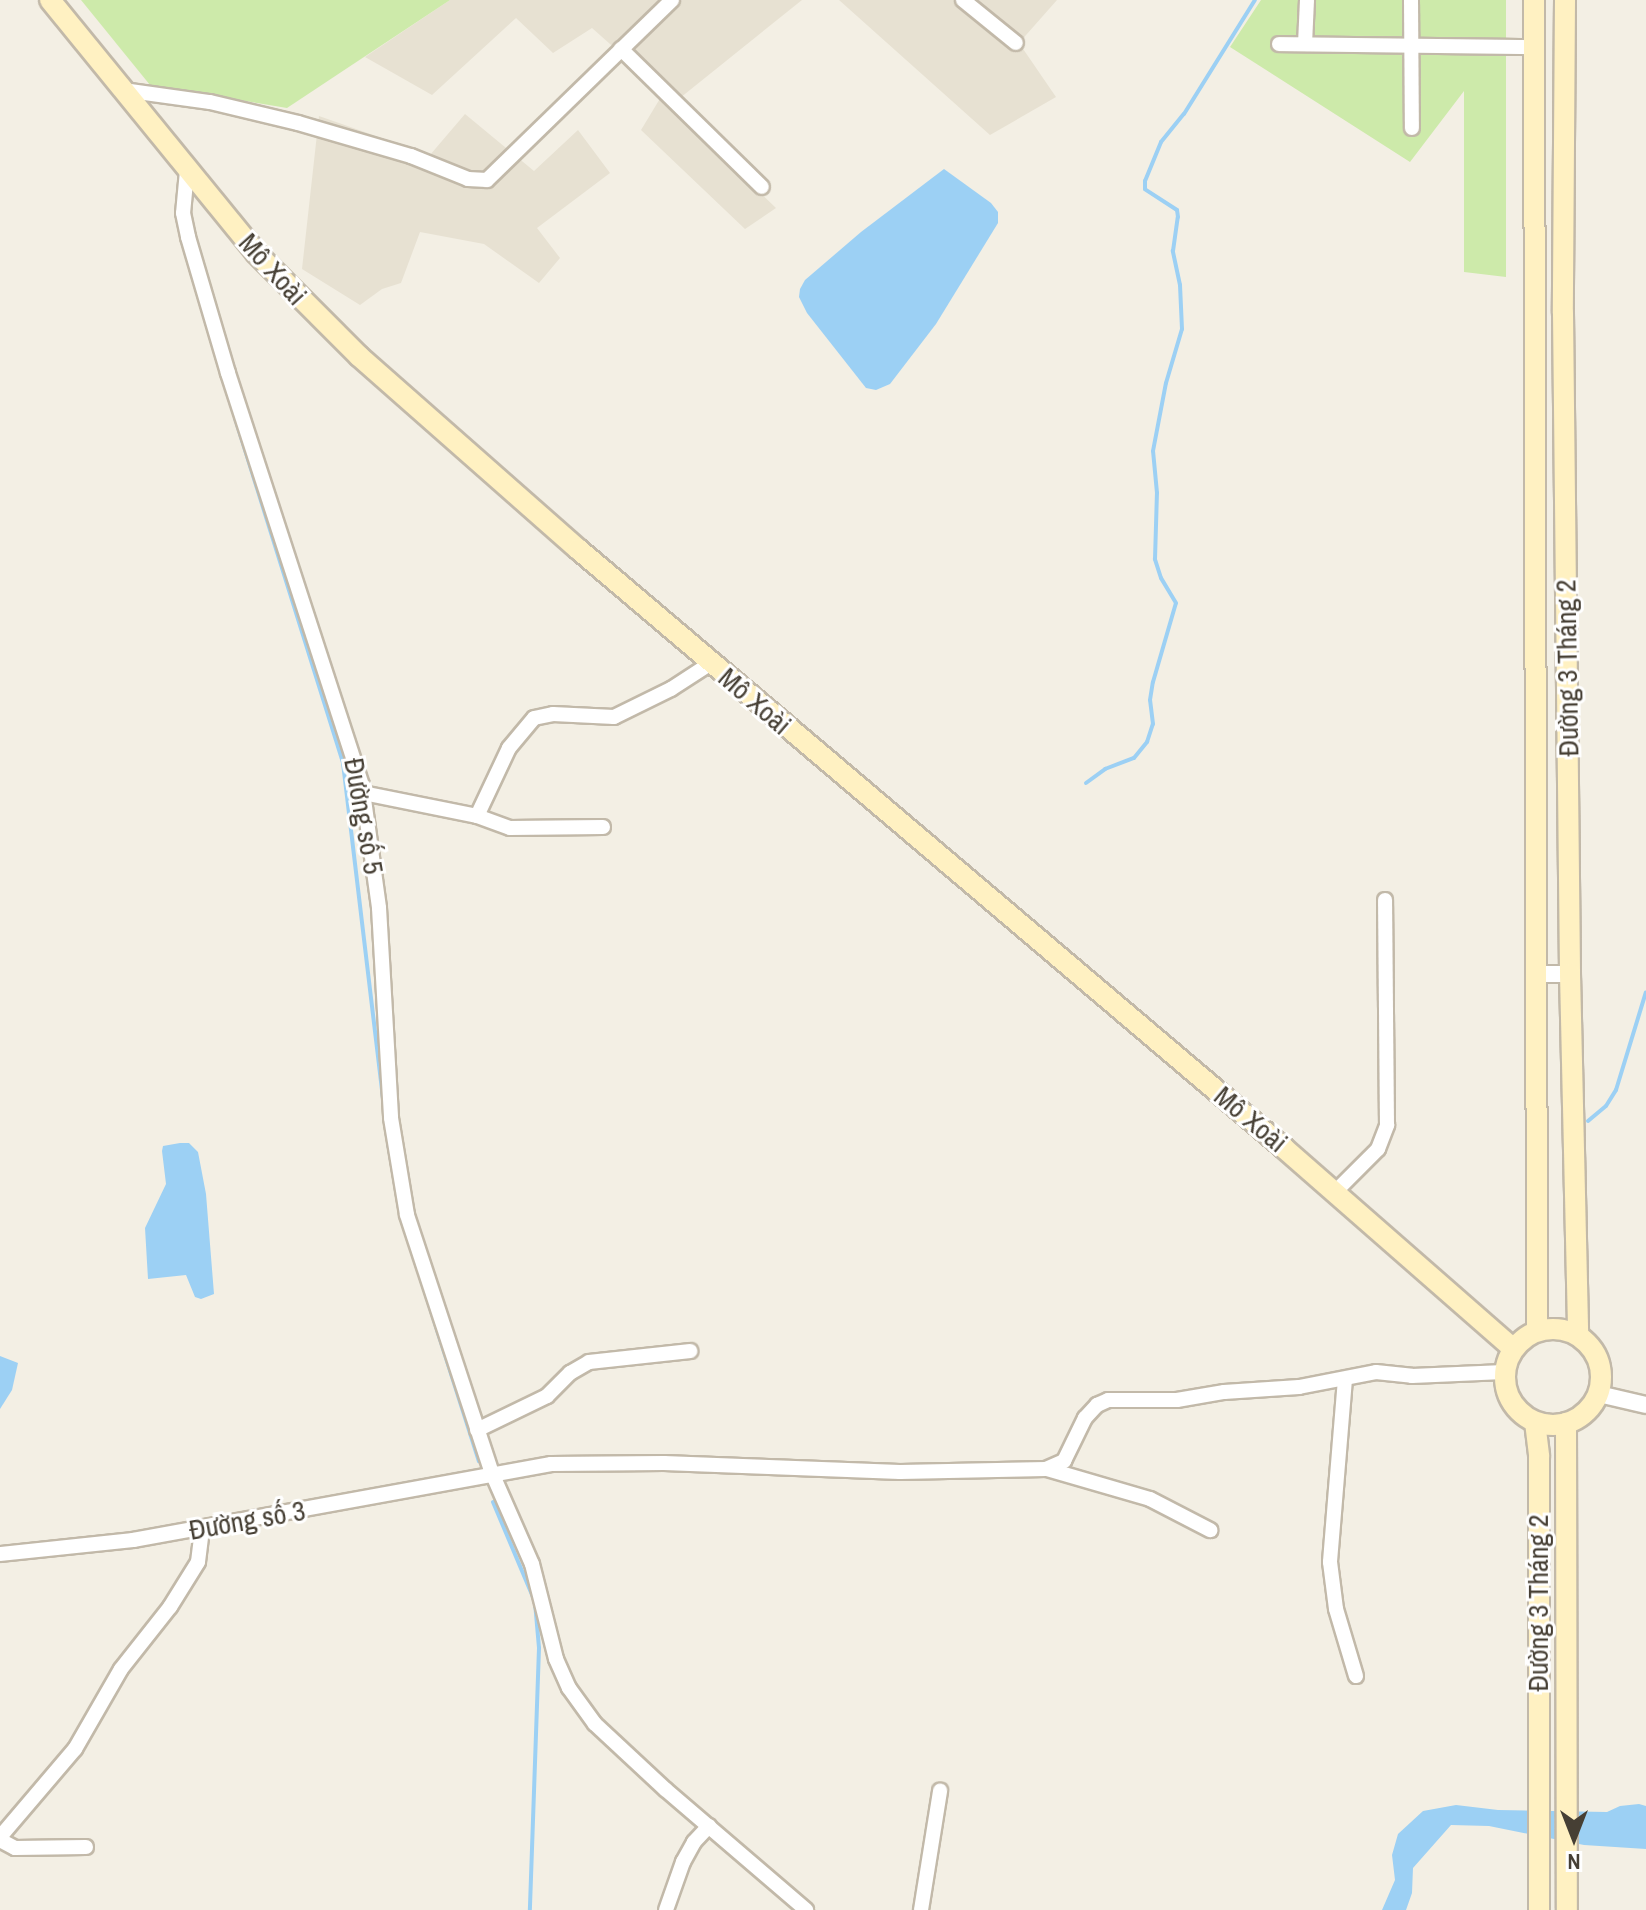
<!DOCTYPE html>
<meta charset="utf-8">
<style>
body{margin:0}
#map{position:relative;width:1646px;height:1910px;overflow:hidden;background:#f3efe4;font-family:"Archivo Narrow",sans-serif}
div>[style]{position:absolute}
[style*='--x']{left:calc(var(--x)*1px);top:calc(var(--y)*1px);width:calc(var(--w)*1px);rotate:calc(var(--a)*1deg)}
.residential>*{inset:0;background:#e7e1d2}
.green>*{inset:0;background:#cdeaaa}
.water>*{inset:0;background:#9cd0f4}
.stream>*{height:4px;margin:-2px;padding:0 2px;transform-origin:2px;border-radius:2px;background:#9cd0f4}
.roads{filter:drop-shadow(2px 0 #c2b9a9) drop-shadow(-2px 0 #c2b9a9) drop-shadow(0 2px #c2b9a9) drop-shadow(0 -2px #c2b9a9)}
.minor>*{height:14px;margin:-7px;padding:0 7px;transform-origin:7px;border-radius:7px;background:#fff}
.tertiary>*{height:16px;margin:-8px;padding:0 8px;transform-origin:8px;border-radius:8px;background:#fff}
.secondary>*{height:20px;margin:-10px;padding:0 10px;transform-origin:10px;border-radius:10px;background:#fff1c2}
.secondary>.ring{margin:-10px;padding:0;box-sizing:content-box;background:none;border:20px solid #fff1c2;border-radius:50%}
span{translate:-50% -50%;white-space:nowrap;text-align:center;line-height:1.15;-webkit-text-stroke:6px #fff;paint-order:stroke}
.street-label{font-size:28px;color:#463f34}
.north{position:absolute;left:1534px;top:1798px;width:80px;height:80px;-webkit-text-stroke:6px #fff;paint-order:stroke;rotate:180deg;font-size:22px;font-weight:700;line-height:32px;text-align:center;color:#463f34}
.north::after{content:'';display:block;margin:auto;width:28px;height:36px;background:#463f34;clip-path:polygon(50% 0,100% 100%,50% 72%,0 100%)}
</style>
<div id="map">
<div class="residential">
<div style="clip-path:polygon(450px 0,802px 0,670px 106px,776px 208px,745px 229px,641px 130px,664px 92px,592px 28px,553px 53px,516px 18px,432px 95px,365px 57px)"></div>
<div style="clip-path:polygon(839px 0,1057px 0,1019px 43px,1056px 97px,990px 135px)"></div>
<div style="clip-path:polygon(465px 114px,534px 171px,578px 130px,610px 173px,537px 228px,560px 258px,539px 283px,484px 244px,420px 232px,401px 283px,382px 289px,360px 305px,302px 269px,319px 116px,430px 155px)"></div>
</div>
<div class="green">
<div style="clip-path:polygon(81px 0,450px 0,287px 108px,150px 85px)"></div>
<div style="clip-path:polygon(1261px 0,1506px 0,1506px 277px,1464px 272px,1464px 91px,1410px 162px,1230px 47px)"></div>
</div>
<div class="water">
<div style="clip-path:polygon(944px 169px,991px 203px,998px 212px,998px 223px,936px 324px,890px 384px,876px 390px,866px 388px,807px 313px,799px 297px,800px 289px,805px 280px,861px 232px)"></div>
<div style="clip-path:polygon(180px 1143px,189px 1143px,198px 1152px,206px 1194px,214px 1294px,201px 1299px,195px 1297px,186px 1275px,148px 1279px,145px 1228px,166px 1184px,162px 1151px,163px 1146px)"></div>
<div style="clip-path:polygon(0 1356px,18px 1363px,12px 1390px,0 1409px)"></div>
<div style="clip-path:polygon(1639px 1804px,1646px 1806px,1646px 1849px,1584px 1845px,1489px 1826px,1451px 1825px,1413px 1868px,1412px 1893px,1406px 1910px,1382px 1910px,1395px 1880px,1392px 1855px,1398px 1834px,1423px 1811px,1456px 1805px,1498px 1810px,1607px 1812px,1620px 1806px)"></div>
</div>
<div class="stream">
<div style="--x:235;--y:418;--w:362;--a:72.6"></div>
<div style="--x:343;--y:763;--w:338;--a:83.2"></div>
<div style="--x:1086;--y:783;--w:24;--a:-36"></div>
<div style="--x:1105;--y:769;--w:31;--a:-21"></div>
<div style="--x:1134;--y:758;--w:21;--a:-51"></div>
<div style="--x:1147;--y:742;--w:19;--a:-72"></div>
<div style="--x:1153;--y:724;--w:24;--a:-97"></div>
<div style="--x:1150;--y:700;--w:18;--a:-81"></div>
<div style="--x:1153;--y:682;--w:82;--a:-73.8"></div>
<div style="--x:1176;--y:603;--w:29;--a:-121"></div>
<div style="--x:1161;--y:578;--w:20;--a:-108"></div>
<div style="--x:1155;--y:559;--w:66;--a:-88.3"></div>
<div style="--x:1157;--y:493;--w:42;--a:-95.4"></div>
<div style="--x:1153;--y:451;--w:69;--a:-79.2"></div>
<div style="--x:1166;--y:383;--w:56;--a:-73.5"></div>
<div style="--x:1182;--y:329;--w:44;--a:-92.6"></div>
<div style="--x:1180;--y:285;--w:35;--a:-102"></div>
<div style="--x:1173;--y:251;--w:34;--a:-82"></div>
<div style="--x:1178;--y:217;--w:7;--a:-98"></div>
<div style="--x:1177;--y:210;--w:38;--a:-147"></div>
<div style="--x:1145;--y:189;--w:8;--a:-90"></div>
<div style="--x:1145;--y:181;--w:42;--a:-67.7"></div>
<div style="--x:1161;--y:142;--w:36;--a:-51"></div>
<div style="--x:1184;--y:114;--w:134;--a:-58.1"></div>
<div style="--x:1588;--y:1121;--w:23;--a:-40"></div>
<div style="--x:1606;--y:1106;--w:19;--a:-58"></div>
<div style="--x:1616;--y:1090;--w:102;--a:-73"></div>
<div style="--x:388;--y:1143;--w:75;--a:80"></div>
<div style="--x:423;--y:1286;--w:184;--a:72.3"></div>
<div style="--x:493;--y:1502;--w:108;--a:67.2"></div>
<div style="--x:535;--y:1602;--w:46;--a:85"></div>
<div style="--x:539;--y:1648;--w:262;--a:92"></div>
</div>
<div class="roads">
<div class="minor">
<div style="--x:963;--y:0;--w:68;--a:39.1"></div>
<div style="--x:1411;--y:0;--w:128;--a:89.6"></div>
<div style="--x:1279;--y:44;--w:255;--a:0.7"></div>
<div style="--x:1305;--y:44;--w:44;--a:-87.4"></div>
<div style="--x:621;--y:49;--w:197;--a:44.4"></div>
<div style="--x:123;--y:90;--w:88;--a:7.9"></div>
<div style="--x:210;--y:102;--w:90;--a:13.4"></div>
<div style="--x:298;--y:123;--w:118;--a:16.3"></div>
<div style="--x:411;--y:156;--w:61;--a:22"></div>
<div style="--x:468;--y:179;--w:19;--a:3"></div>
<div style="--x:487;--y:180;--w:258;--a:-44.2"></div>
<div style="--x:187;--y:171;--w:42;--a:95.4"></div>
<div style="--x:183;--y:213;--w:25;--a:78"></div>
<div style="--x:188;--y:237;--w:142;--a:73.6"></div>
<div style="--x:228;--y:373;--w:433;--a:72"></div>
<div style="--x:362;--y:785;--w:124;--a:82.1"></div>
<div style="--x:379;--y:908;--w:210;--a:86.7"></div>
<div style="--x:391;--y:1118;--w:98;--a:80.6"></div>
<div style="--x:407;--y:1215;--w:272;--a:71.8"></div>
<div style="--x:492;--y:1473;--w:99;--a:66.3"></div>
<div style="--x:532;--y:1564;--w:98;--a:75.8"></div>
<div style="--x:556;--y:1659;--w:32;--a:66"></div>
<div style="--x:569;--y:1688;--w:44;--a:54.2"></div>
<div style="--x:595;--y:1724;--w:96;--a:42.9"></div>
<div style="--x:665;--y:1789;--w:186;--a:40.6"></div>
<div style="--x:363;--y:793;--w:116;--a:11.4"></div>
<div style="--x:477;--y:816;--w:35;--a:20"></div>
<div style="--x:510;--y:828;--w:93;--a:-0.6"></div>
<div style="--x:477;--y:816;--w:75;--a:-64.8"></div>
<div style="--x:509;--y:748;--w:39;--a:-50"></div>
<div style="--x:534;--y:718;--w:19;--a:-12"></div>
<div style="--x:553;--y:714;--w:61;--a:2.8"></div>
<div style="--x:614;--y:717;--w:64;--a:-26.2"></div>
<div style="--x:671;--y:689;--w:48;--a:-33"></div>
<div style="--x:1335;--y:1192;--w:61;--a:-45"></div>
<div style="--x:1378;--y:1149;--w:26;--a:-69"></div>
<div style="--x:1387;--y:1125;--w:225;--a:-90.5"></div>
<div style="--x:1345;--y:1379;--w:184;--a:94.7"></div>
<div style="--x:1330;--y:1562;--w:47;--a:82.7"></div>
<div style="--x:1336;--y:1609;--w:70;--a:73.4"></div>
<div style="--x:477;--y:1430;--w:78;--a:-25.9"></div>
<div style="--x:547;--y:1396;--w:33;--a:-45"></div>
<div style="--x:570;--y:1373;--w:22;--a:-30"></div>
<div style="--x:589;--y:1362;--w:102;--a:-6.2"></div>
<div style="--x:1047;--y:1469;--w:107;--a:16.2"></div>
<div style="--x:1150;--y:1499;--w:68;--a:27.3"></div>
<div style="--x:0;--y:1554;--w:134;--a:-6"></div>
<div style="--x:133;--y:1540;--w:425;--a:-10.3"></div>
<div style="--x:551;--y:1464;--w:113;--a:-0.5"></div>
<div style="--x:664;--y:1463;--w:236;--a:2.2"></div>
<div style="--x:900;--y:1472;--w:146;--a:-1.2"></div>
<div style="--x:1046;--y:1469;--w:20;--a:-24"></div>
<div style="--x:1064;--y:1461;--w:48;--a:-64"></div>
<div style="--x:1085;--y:1418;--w:18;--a:-47"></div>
<div style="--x:1097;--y:1405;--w:12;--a:-24"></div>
<div style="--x:1108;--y:1400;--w:69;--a:0"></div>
<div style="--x:1177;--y:1400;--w:48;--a:-9.7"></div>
<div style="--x:1224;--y:1392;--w:75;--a:-3.8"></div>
<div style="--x:1299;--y:1387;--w:78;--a:-11"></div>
<div style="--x:1376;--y:1372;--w:36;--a:6"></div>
<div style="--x:1412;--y:1376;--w:92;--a:-2.5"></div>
<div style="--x:0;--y:1837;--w:116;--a:-49.6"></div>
<div style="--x:75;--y:1749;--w:92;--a:-60.1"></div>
<div style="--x:121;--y:1669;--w:79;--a:-51.7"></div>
<div style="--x:170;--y:1607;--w:53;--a:-58.1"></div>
<div style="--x:198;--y:1562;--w:34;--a:-83"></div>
<div style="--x:0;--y:1840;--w:17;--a:28"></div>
<div style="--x:15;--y:1848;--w:71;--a:-0.8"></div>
<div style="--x:666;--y:1910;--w:51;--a:-70.5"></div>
<div style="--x:683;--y:1862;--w:23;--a:-61"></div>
<div style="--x:694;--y:1842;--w:22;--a:-47"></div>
<div style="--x:921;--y:1910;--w:121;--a:-80.9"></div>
</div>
<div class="tertiary">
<div style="--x:1535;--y:974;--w:35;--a:0"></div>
<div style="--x:1599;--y:1394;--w:48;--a:13.2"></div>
</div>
<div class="secondary">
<div style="--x:50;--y:0;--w:326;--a:50.8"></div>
<div style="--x:256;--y:253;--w:146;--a:45"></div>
<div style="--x:359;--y:356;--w:292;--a:41.4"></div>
<div style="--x:578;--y:549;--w:926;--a:40.31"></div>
<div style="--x:1284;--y:1148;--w:305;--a:41.2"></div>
<div style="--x:1534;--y:0;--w:1331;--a:89.87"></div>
<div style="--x:1565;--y:0;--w:313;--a:90.4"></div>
<div style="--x:1563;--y:313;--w:661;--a:89.39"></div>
<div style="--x:1570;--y:974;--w:361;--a:88.7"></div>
<div class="ring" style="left:1505px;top:1329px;width:76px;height:76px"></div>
<div style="--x:1535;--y:1422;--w:35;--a:83"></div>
<div style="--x:1539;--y:1457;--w:453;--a:90"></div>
<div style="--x:1566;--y:1423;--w:487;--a:89.9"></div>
</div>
</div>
<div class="street-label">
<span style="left:273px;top:269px;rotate:48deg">Mô Xoài</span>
<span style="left:1567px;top:668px;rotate:-91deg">Đường 3 Tháng 2</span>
<span style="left:755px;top:701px;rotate:41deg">Mô Xoài</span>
<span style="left:364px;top:816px;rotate:80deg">Đường số 5</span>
<span style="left:1251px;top:1119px;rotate:40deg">Mô Xoài</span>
<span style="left:247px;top:1520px;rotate:-10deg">Đường số 3</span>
<span style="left:1538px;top:1603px;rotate:-90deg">Đường 3 Tháng 2</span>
</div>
<div class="north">N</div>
</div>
